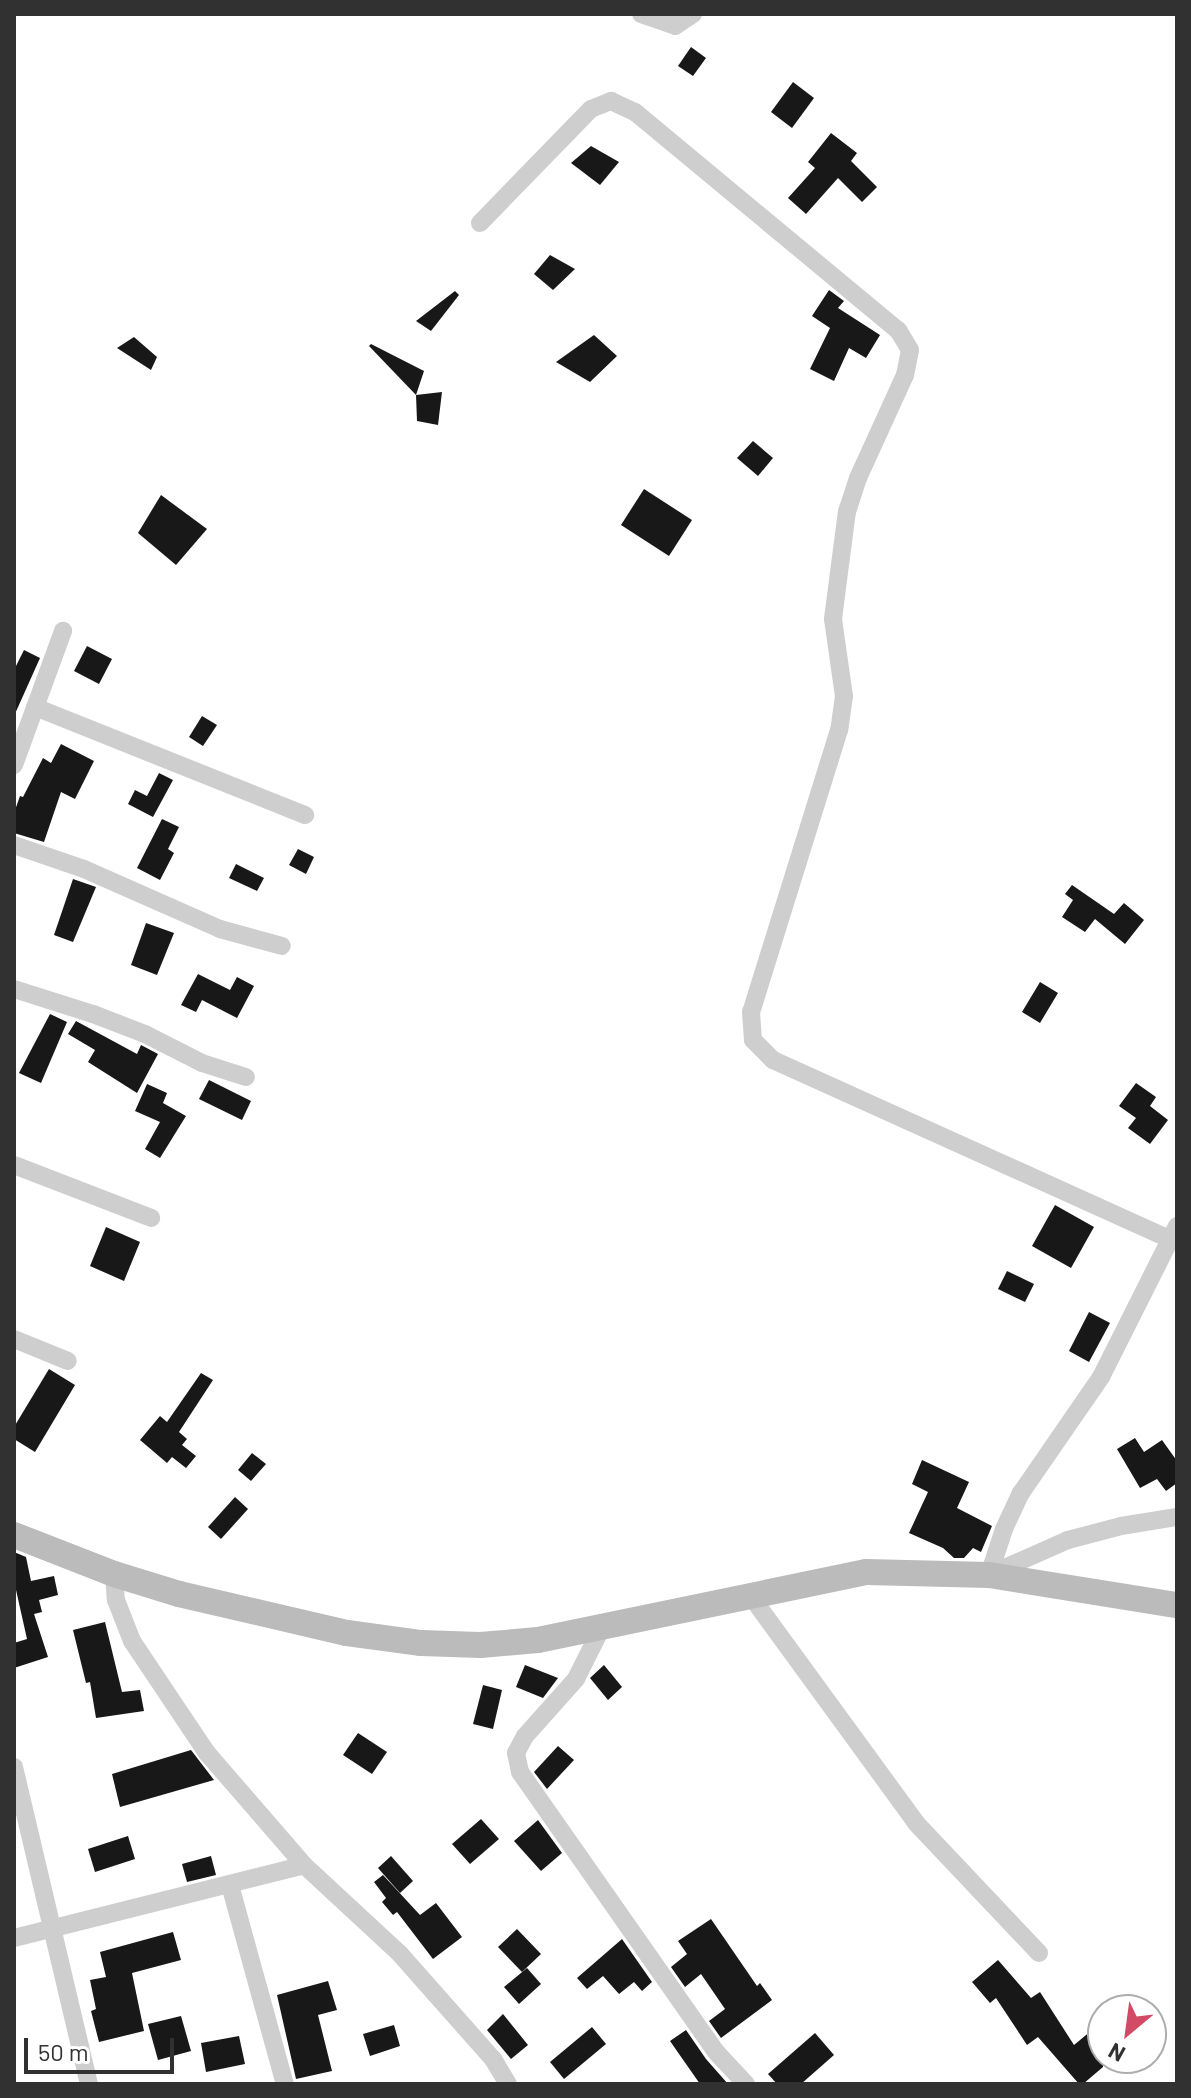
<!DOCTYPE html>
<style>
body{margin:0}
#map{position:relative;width:1191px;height:2098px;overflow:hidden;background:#fff;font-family:Barlow,sans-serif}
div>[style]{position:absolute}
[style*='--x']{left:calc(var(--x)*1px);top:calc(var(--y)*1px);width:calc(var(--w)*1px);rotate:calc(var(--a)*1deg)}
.building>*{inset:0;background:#181818}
.street>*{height:18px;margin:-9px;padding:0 9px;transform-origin:9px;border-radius:9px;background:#cecece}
.secondary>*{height:26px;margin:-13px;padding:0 13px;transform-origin:13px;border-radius:13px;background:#bbb}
span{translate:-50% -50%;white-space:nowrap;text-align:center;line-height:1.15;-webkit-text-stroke:8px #fff;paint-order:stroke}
.frame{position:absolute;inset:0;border:16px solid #313131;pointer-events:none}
.north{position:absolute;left:1087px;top:1994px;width:80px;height:80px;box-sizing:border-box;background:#fff;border:2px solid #adadad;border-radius:50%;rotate:209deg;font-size:22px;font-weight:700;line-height:32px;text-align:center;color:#313131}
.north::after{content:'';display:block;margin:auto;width:28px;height:36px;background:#d14b66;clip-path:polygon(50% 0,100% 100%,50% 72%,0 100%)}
.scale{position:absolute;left:24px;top:2038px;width:150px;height:36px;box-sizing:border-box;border:4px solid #313131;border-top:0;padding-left:10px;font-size:24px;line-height:28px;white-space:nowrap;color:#313131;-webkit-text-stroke:6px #fff;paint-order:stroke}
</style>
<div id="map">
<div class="building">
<div style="clip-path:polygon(691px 47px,706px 58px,693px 76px,678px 66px)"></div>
<div style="clip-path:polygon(793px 82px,814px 98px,792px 128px,771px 112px)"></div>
<div style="clip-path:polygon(831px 133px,857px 153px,851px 161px,877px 187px,862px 202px,838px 178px,806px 214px,788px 198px,815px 168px,808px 162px)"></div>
<div style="clip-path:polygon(591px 146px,619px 162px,600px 185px,571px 163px)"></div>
<div style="clip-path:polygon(550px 255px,575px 269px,553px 290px,534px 274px)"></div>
<div style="clip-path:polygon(829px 290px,844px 301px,838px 308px,880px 335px,866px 358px,849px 348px,834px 381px,810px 369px,830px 328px,812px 316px)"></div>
<div style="clip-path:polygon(455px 291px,459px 295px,431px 331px,416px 321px)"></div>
<div style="clip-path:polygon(594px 335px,617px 356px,590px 382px,556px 362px)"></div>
<div style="clip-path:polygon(134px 337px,157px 357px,151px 370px,117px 348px)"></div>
<div style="clip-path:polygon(371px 344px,424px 371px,416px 395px,369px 346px)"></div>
<div style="clip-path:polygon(442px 392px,438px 425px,417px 421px,416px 395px)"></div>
<div style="clip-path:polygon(753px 441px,773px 458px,758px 476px,737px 458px)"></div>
<div style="clip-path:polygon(644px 489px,692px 520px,669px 556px,621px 525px)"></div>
<div style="clip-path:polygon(161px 495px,207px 529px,176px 565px,138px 533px)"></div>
<div style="clip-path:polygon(87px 646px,112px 659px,99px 684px,74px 671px)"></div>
<div style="clip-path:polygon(24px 650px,40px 658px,14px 716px,14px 670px)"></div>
<div style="clip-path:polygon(202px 716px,217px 725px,203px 746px,189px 737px)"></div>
<div style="clip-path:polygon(61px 744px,94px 761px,75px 799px,61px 792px,44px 842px,14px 833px,14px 813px,20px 796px,23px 797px,43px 758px,51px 763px)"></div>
<div style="clip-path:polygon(159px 773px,173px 780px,153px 817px,128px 804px,135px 790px,147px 796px)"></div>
<div style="clip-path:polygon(162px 819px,179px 827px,168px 849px,174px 853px,160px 880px,137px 868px)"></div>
<div style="clip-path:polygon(298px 849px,314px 857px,306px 874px,289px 865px)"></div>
<div style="clip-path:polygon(236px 864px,264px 878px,257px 891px,229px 878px)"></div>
<div style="clip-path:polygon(73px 879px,96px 887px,73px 942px,54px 935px)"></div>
<div style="clip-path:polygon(1072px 885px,1114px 914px,1124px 903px,1144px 920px,1125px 944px,1095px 919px,1085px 932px,1062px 917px,1073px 900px,1065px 894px)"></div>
<div style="clip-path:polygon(146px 923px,174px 933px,157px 975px,131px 965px)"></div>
<div style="clip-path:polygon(198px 974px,230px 990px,237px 977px,254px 986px,237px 1018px,202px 1000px,196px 1012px,181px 1005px)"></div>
<div style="clip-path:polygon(1040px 982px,1058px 993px,1040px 1023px,1022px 1012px)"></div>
<div style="clip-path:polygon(50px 1014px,67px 1022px,41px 1083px,19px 1073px)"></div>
<div style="clip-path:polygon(76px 1021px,137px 1054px,141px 1045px,158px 1054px,137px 1093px,88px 1062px,95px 1050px,68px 1034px)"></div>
<div style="clip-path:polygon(209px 1080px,251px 1101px,242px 1120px,199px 1099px)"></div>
<div style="clip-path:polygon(1136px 1083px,1156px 1097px,1150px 1106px,1168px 1120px,1150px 1144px,1128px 1128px,1136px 1118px,1119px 1106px)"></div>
<div style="clip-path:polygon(147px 1084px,167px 1093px,163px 1103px,186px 1116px,160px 1158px,145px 1149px,160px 1122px,135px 1111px)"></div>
<div style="clip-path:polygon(1055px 1205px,1094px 1227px,1071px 1268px,1032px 1246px)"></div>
<div style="clip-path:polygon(106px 1227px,140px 1242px,124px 1281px,90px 1266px)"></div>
<div style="clip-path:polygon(1007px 1271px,1034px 1284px,1025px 1302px,998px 1289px)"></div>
<div style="clip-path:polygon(1089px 1312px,1110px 1323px,1089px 1362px,1069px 1351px)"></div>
<div style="clip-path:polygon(49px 1369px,75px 1385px,35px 1452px,14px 1439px,14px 1427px)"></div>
<div style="clip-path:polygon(201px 1373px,213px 1380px,179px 1432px,187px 1439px,182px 1445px,196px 1456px,186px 1468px,172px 1457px,167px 1463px,140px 1440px,160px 1416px,167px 1422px)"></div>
<div style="clip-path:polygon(1135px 1438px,1144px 1452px,1162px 1440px,1177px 1461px,1177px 1483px,1166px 1491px,1157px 1479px,1140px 1488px,1117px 1449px)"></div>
<div style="clip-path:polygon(252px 1453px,266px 1464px,251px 1481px,238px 1470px)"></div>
<div style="clip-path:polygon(922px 1460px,969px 1482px,957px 1508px,992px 1526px,981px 1552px,973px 1548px,964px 1558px,954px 1558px,943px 1548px,909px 1533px,928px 1492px,912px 1484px)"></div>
<div style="clip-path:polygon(235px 1497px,248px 1509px,221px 1539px,208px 1527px)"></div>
<div style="clip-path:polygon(14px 1552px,26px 1557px,31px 1581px,54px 1576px,58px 1595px,39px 1600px,42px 1612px,34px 1614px,48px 1657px,14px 1668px,14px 1643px,27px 1639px,14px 1581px)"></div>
<div style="clip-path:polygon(105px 1622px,122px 1692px,140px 1690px,144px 1711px,96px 1718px,90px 1682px,86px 1683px,73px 1630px)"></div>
<div style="clip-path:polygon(525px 1665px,558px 1678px,543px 1698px,516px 1687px)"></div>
<div style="clip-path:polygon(604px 1665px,622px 1687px,608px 1700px,590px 1678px)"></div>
<div style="clip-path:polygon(483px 1685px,502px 1690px,493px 1729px,473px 1724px)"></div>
<div style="clip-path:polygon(358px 1733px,387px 1752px,372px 1774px,343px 1755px)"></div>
<div style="clip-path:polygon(558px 1746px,574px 1760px,547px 1789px,534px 1772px)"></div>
<div style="clip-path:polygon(191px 1750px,214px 1780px,120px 1807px,112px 1774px)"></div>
<div style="clip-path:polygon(481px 1819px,499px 1839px,470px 1864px,452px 1844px)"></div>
<div style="clip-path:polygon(538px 1820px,562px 1853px,541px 1871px,514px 1841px)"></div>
<div style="clip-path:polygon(128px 1836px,135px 1859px,95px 1872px,88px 1849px)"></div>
<div style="clip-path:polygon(211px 1856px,216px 1875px,187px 1882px,182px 1864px)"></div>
<div style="clip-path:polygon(391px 1856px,413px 1881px,400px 1893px,378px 1868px)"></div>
<div style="clip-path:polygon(383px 1875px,420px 1915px,436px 1903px,462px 1937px,433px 1959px,397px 1912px,393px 1915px,382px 1902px,386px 1898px,374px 1882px)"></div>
<div style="clip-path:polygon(711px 1919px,757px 1986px,760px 1983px,772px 2000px,721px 2038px,709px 2021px,725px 2009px,701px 1974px,685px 1987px,671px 1967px,687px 1954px,678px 1941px)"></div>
<div style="clip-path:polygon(517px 1929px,541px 1954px,522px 1972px,498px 1947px)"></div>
<div style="clip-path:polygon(173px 1932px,181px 1960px,132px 1973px,144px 2031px,99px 2042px,91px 2011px,96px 2009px,90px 1980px,106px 1977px,100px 1952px)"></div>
<div style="clip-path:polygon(622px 1939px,652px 1982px,642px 1991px,634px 1982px,619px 1994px,603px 1976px,587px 1989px,577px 1978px)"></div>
<div style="clip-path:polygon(998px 1960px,1031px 1998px,1040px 1992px,1074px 2045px,1103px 2021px,1103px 2067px,1083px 2084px,1079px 2084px,1038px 2037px,1027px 2045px,996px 1998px,990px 2003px,972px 1982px)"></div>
<div style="clip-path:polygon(527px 1968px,541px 1984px,519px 2004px,504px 1987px)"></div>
<div style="clip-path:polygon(328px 1981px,337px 2010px,318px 2015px,332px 2071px,296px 2079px,277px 1995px)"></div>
<div style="clip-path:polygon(503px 2014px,528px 2045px,511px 2059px,487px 2030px)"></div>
<div style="clip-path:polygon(181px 2016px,191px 2051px,158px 2060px,148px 2024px)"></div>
<div style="clip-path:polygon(394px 2025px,400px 2046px,370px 2056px,363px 2034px)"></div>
<div style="clip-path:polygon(592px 2027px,606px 2044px,564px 2079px,550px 2062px)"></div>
<div style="clip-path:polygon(686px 2030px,706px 2059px,728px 2084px,700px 2084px,670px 2041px)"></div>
<div style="clip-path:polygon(815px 2033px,834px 2055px,801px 2084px,777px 2084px,768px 2074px)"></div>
<div style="clip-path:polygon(239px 2036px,245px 2064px,206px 2072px,201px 2043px)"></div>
</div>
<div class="street">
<div style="--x:641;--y:14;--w:36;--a:19"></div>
<div style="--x:675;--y:26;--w:22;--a:-34"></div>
<div style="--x:480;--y:223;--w:159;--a:-45.8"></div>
<div style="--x:591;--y:109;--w:22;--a:-22"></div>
<div style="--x:611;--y:101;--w:26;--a:25"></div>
<div style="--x:635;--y:112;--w:342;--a:39.7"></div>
<div style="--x:898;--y:330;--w:23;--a:59"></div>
<div style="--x:910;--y:350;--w:25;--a:101"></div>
<div style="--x:905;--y:375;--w:113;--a:114.5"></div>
<div style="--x:858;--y:478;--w:35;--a:108"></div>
<div style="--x:847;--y:511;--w:109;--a:97.4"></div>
<div style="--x:833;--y:619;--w:78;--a:81.9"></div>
<div style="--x:844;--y:696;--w:34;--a:98"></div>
<div style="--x:839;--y:730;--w:295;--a:107.3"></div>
<div style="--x:751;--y:1012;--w:28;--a:86"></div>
<div style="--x:753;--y:1040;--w:28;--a:45"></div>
<div style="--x:773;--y:1060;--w:437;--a:24.3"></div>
<div style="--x:35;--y:707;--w:291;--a:21.8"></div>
<div style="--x:14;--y:765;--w:143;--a:-69.9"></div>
<div style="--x:14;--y:845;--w:74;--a:18.9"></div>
<div style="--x:84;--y:869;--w:149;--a:23.8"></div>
<div style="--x:220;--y:929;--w:64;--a:15.3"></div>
<div style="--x:14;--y:989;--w:83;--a:17.6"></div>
<div style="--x:93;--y:1014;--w:56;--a:21"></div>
<div style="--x:145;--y:1034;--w:64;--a:27"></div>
<div style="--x:202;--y:1063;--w:46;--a:17.7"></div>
<div style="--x:14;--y:1165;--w:147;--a:21.1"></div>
<div style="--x:14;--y:1339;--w:58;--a:22.2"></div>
<div style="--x:114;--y:1574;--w:26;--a:86"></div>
<div style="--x:116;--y:1600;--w:44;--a:68.7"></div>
<div style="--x:132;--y:1641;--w:135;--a:56.2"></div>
<div style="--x:207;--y:1753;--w:148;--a:49.1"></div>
<div style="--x:304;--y:1865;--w:131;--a:42.8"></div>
<div style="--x:400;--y:1954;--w:140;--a:48.5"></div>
<div style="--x:493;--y:2059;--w:29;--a:59"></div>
<div style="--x:991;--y:1574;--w:84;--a:-23.8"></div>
<div style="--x:1068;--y:1540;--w:55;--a:-14.8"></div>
<div style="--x:1121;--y:1526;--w:57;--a:-9.1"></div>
<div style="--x:989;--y:1575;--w:48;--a:-71.9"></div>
<div style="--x:1004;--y:1529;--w:40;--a:-65"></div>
<div style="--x:1021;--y:1493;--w:141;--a:-55.4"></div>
<div style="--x:1101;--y:1377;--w:169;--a:-63.3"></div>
<div style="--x:750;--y:1595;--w:282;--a:53.9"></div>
<div style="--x:916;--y:1823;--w:179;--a:46.6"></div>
<div style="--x:601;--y:1629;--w:56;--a:116.6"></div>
<div style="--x:576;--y:1679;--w:76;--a:131.8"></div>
<div style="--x:525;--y:1736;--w:19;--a:118"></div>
<div style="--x:516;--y:1753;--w:19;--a:78"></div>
<div style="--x:520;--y:1772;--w:342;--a:55"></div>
<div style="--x:716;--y:2052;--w:44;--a:46.8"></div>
<div style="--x:14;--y:1767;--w:326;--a:76.7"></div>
<div style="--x:230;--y:1885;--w:206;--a:74.6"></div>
<div style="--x:14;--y:1938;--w:299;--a:-14.1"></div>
</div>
<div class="secondary">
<div style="--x:14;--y:1535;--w:107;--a:21.3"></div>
<div style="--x:114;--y:1574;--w:68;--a:17.1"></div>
<div style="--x:179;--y:1594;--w:172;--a:13.1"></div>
<div style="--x:347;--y:1633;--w:75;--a:7.7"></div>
<div style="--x:421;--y:1643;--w:59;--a:1.9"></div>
<div style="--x:480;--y:1645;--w:58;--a:-4.9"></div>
<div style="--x:538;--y:1640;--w:335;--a:-11.7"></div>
<div style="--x:866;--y:1572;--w:123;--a:1.4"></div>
<div style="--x:989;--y:1575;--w:190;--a:9.1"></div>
</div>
<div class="frame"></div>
<div class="north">N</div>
<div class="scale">50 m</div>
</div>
